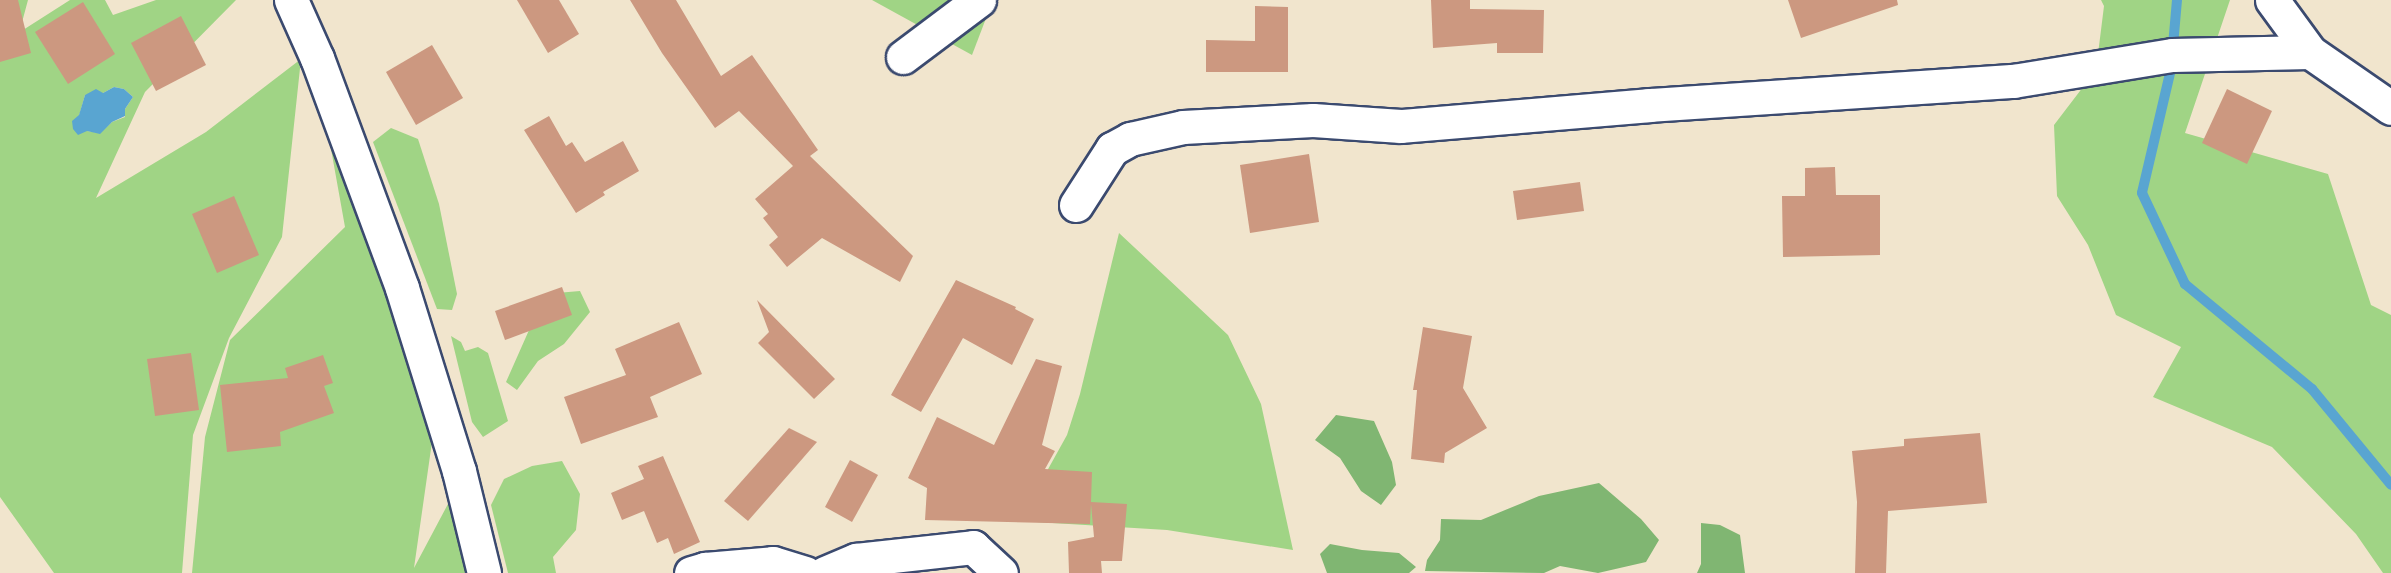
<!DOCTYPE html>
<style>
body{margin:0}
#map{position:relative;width:2391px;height:573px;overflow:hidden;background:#f1e5cd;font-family:Cardo,serif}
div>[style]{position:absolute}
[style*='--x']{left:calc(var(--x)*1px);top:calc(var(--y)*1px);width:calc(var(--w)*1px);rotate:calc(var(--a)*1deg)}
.green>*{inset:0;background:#a0d485}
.forest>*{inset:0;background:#80b672}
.water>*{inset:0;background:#59a5d1}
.stream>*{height:10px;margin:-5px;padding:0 5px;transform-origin:5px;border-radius:5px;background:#59a5d1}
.building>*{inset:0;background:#cc9880}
.roads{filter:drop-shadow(2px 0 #3b4a6f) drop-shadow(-2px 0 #3b4a6f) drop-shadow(0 2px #3b4a6f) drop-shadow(0 -2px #3b4a6f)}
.minor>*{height:33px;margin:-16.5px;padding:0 16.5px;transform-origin:16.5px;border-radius:16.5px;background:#fff}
span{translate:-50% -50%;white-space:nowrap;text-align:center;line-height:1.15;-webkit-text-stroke:4.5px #f6f6f2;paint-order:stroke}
</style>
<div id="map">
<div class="green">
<div style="clip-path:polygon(evenodd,0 0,28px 0,21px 26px,23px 30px,70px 0,105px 0,113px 15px,156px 0,236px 0,145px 92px,96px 198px,206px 132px,301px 59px,282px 237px,229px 338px,193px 435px,182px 573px,54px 573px,0 497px,0 0,114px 87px,124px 89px,133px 97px,125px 109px,125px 117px,112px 122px,100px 133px,87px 131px,79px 116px,85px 95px,103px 93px,114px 87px)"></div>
<div style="clip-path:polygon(872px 0,993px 0,972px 55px)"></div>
<div style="clip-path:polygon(2101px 0,2230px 0,2185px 133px,2328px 174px,2371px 305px,2391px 315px,2391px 573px,2383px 573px,2356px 534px,2272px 447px,2153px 397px,2181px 347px,2116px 315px,2088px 245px,2057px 196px,2054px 125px,2096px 70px,2104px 6px)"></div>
<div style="clip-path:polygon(312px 43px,440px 386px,414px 568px,466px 470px,489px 573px,192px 573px,205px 437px,230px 340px,345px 227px)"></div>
<div style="clip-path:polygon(391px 128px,418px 139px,439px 204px,457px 294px,452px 310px,437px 309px,373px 142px)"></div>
<div style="clip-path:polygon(1119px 233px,1228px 335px,1261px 404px,1293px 550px,1167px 530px,1036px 522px,1047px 471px,1067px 435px,1080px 394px)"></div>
<div style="clip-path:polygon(580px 291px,590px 312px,564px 344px,538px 361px,517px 390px,506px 382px,545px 294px)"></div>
<div style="clip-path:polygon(451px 336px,461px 342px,465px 351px,478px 347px,488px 353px,508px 421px,483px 437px,472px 422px)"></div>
<div style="clip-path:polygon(562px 461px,580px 494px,576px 530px,553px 557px,556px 573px,508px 573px,491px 505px,504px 479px,532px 466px)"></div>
</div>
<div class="forest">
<div style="clip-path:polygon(1336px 415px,1374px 421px,1392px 462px,1396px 485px,1381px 505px,1361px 491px,1340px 458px,1315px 440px)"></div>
<div style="clip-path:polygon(1599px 483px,1641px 519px,1659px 540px,1646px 562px,1598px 573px,1560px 566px,1544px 573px,1425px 571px,1427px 560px,1440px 540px,1441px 519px,1481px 520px,1539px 496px)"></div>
<div style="clip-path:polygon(1701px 523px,1720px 525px,1740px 535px,1745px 573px,1697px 573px,1701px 564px)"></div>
<div style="clip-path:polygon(1330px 544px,1362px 550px,1399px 553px,1416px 567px,1409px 573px,1327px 573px,1320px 554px)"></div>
</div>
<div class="water">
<div style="clip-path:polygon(114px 87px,124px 89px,133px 97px,125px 109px,125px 116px,112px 122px,100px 134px,87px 131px,78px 135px,73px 129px,72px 121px,79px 115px,85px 95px,96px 89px,103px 93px)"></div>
</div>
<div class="stream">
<div style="--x:2177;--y:0;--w:69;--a:95"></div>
<div style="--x:2171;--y:69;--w:127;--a:103.2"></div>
<div style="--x:2142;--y:193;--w:101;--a:64.7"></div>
<div style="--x:2185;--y:284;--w:165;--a:39.6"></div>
<div style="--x:2312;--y:389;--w:124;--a:50.5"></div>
</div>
<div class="building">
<div style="clip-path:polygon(0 0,18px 0,31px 53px,0 62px)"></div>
<div style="clip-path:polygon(517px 0,559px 0,579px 34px,548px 53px)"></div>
<div style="clip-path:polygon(630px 0,676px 0,721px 76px,752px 55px,818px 150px,810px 156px,913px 256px,900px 282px,822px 238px,787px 267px,769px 245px,778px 237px,763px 218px,768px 214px,755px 199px,793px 166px,739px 111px,715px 128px,662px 53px)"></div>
<div style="clip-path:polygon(1431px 0,1470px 0,1470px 9px,1544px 10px,1543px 53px,1497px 53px,1497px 43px,1433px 48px)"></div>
<div style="clip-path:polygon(1788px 0,1897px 0,1898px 5px,1801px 38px)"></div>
<div style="clip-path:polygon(83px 2px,115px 54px,68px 84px,35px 32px)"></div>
<div style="clip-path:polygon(1255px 6px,1288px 7px,1288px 72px,1206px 72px,1206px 40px,1255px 41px)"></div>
<div style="clip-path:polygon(181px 16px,206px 65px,156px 91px,131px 43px)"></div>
<div style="clip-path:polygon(432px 45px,463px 98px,416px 125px,386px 72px)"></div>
<div style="clip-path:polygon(2227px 89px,2272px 111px,2247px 164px,2202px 143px)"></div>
<div style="clip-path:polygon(549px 116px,566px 146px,572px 142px,585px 162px,623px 141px,639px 171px,603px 192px,605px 195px,576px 213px,524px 130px)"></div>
<div style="clip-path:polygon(1309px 154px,1319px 222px,1250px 233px,1240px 165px)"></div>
<div style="clip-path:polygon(1835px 167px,1836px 195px,1880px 195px,1880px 255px,1783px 257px,1782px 196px,1805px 196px,1805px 168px)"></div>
<div style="clip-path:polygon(1580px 182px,1584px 211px,1517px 220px,1513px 191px)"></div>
<div style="clip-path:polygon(234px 196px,259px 255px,217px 273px,192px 214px)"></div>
<div style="clip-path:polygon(956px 280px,1016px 307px,1015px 309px,1034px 319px,1012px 365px,963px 338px,921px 412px,891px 395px)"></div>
<div style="clip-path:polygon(562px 287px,572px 315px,505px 340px,495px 311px)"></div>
<div style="clip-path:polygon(757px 300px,835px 379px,814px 399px,758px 343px,769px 332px)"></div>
<div style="clip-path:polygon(679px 322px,702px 374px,650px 397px,658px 417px,581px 444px,564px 397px,626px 375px,615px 349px)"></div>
<div style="clip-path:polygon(1423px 327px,1472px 336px,1463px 388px,1487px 428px,1445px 453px,1444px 463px,1411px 459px,1417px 390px,1413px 390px)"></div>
<div style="clip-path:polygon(191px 353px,199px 410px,155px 416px,147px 359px)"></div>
<div style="clip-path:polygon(323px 355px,333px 383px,324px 386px,334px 413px,280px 432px,281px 446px,227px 452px,220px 385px,288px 378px,285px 368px)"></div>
<div style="clip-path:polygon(1036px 359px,1062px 366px,1042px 445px,1055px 451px,1045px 469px,1092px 472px,1091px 502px,1127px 504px,1122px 561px,1101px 561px,1102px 573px,1069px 573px,1068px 542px,1094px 537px,1091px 504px,1090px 524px,925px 520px,927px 488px,908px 478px,937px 417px,994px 445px)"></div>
<div style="clip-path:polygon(789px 428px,817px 442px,748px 521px,724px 501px)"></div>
<div style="clip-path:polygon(1980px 433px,1987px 503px,1888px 511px,1886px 573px,1855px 573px,1857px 502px,1852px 451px,1904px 446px,1904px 439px)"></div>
<div style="clip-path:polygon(663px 456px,700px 542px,674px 554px,668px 538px,657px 543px,644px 511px,622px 520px,611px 493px,644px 479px,638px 466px)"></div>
<div style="clip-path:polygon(850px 460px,878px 475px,852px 522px,825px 507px)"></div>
</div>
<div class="roads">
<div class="minor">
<div style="--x:291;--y:0;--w:64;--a:65.9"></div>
<div style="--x:317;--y:58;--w:245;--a:69.7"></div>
<div style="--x:402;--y:288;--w:192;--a:72.7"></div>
<div style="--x:459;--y:471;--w:105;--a:76.2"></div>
<div style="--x:2272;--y:0;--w:64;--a:53.8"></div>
<div style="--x:2310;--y:52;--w:98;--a:34.7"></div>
<div style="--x:903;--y:57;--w:95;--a:-36.9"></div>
<div style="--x:1076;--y:205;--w:67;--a:-57.3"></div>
<div style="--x:1112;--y:149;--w:21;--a:-29"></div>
<div style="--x:1130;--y:139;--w:54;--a:-12.8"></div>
<div style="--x:1183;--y:127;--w:130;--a:-3.1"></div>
<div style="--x:1313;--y:120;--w:88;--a:3.9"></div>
<div style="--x:1401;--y:126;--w:249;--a:-4.8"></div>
<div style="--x:1649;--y:105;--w:365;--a:-3.8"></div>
<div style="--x:2013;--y:81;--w:161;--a:-9.3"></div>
<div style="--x:2172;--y:55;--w:138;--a:-1.2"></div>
<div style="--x:691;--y:573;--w:15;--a:-16"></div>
<div style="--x:705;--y:569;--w:68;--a:-5"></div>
<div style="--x:773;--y:563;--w:34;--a:17"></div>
<div style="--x:825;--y:573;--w:34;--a:-23"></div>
<div style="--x:856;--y:560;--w:118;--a:-6.3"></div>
<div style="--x:973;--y:547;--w:38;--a:43"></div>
</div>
</div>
</div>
